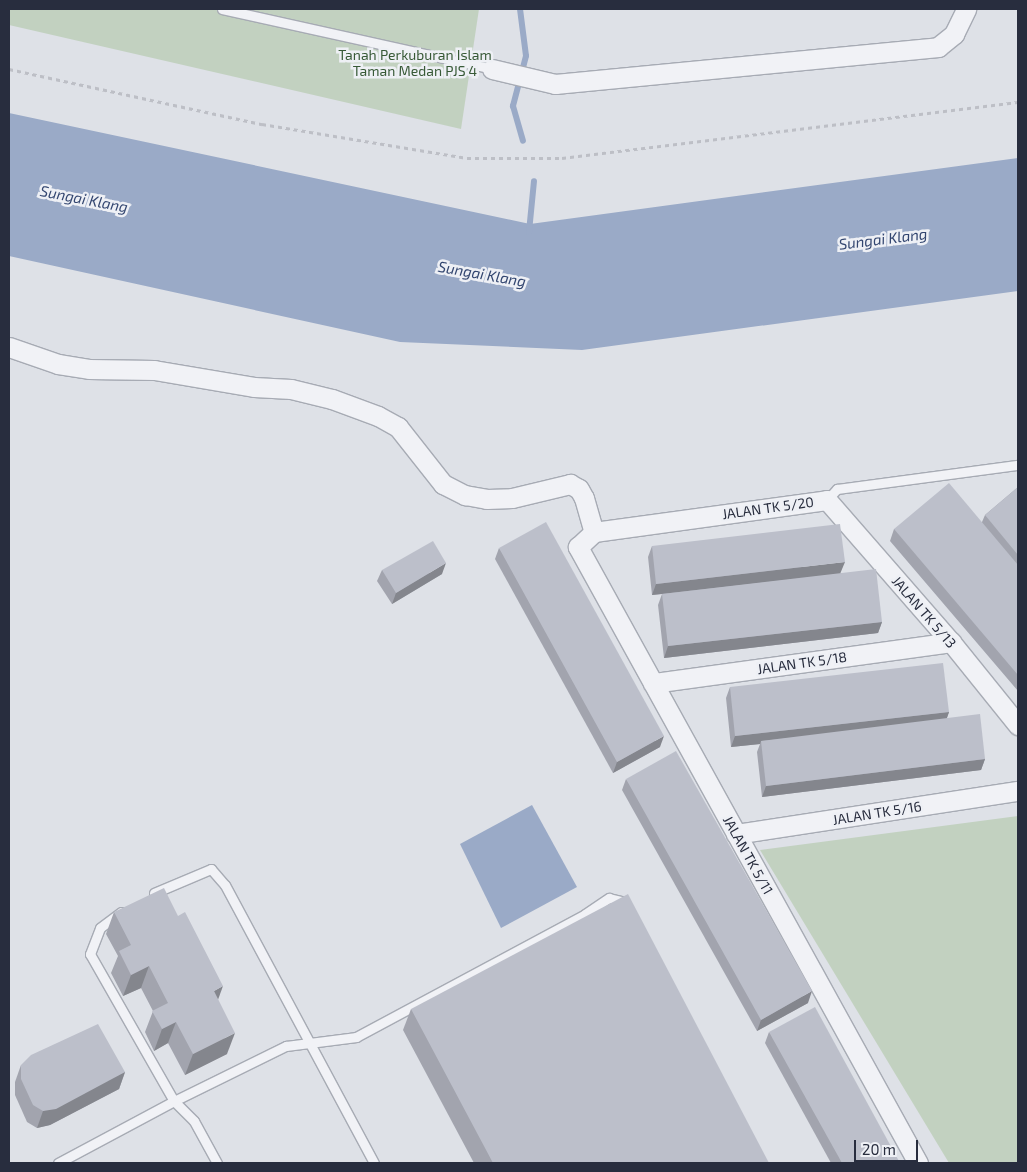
<!DOCTYPE html>
<style>
body{margin:0}
#map{position:relative;width:1027px;height:1172px;overflow:hidden;background:#dee1e7;font-family:"Exo 2",sans-serif}
div>[style]{position:absolute}
[style*='--x']{left:calc(var(--x)*1px);top:calc(var(--y)*1px);width:calc(var(--w)*1px);rotate:calc(var(--a)*1deg)}
.green>*{inset:0;background:#c2d1c0}
.water>*{inset:0;background:#9aaac7}
.stream>*{height:6px;margin:-3px;padding:0 3px;transform-origin:3px;border-radius:3px;background:#9aaac7}
.path>*{height:3px;margin-top:-1.5px;transform-origin:0;background:repeating-linear-gradient(90deg,#bdbfc6 0 4px,transparent 0 8px)}
.roads{filter:drop-shadow(1px 0 #a7abb4) drop-shadow(-1px 0 #a7abb4) drop-shadow(0 1px #a7abb4) drop-shadow(0 -1px #a7abb4)}
.service>*{height:9px;margin:-4.5px;padding:0 4.5px;transform-origin:4.5px;border-radius:4.5px;background:#f1f2f6}
.minor>*{height:19px;margin:-9.5px;padding:0 9.5px;transform-origin:9.5px;border-radius:9.5px;background:#f1f2f6}
.wall>*{inset:0;background:#a2a4ae}
.shaded-wall>*{inset:0;background:#84868d}
.building>*{inset:0;background:#bcbfca}
span{translate:-50% -50%;white-space:nowrap;text-align:center;line-height:1.15;-webkit-text-stroke:5px #eef0f5;paint-order:stroke}
.park-label{font-size:14px;color:#375936}
.street-label{font-size:14px;color:#282d3e}
.water-label{font-size:15px;color:#334670;font-style:italic}
.frame{position:absolute;inset:0;border:10px solid #282d3e;pointer-events:none}
.scale{position:absolute;left:854px;top:1140px;width:64px;height:22px;box-sizing:border-box;border:2px solid #282d3e;border-top:0;padding-left:6px;font-size:15px;line-height:18px;white-space:nowrap;color:#282d3e;-webkit-text-stroke:4px #eef0f5;paint-order:stroke}
</style>
<div id="map">
<div class="green">
<div style="clip-path:polygon(9px 9px,479px 9px,461px 129px,9px 25px)"></div>
<div style="clip-path:polygon(1018px 816px,1018px 1163px,949px 1163px,760px 850px)"></div>
</div>
<div class="water">
<div style="clip-path:polygon(9px 113px,530px 224px,1018px 158px,1018px 291px,582px 350px,400px 342px,9px 256px)"></div>
<div style="clip-path:polygon(532px 805px,577px 887px,501px 928px,460px 844px)"></div>
</div>
<div class="stream">
<div style="--x:520;--y:9;--w:47;--a:82.7"></div>
<div style="--x:526;--y:56;--w:52;--a:104.6"></div>
<div style="--x:513;--y:106;--w:36;--a:74"></div>
<div style="--x:529;--y:232;--w:51;--a:-84.4"></div>
</div>
<div class="path">
<div style="--x:9;--y:69;--w:259;--a:12.3"></div>
<div style="--x:262;--y:124;--w:208;--a:9.4"></div>
<div style="--x:467;--y:158;--w:95;--a:0"></div>
<div style="--x:562;--y:158;--w:459;--a:-7"></div>
</div>
<div class="roads">
<div class="service">
<div style="--x:222;--y:9;--w:277;--a:12.5"></div>
<div style="--x:827;--y:500;--w:15;--a:-48"></div>
<div style="--x:837;--y:489;--w:183;--a:-7.6"></div>
<div style="--x:154;--y:893;--w:62;--a:-22.8"></div>
<div style="--x:211;--y:869;--w:21;--a:49"></div>
<div style="--x:225;--y:885;--w:315;--a:61.8"></div>
<div style="--x:121;--y:912;--w:26;--a:143"></div>
<div style="--x:100;--y:928;--w:28;--a:111"></div>
<div style="--x:90;--y:954;--w:169;--a:60.3"></div>
<div style="--x:174;--y:1101;--w:125;--a:-26.2"></div>
<div style="--x:286;--y:1046;--w:71;--a:-7.3"></div>
<div style="--x:356;--y:1037;--w:260;--a:-28.2"></div>
<div style="--x:585;--y:914;--w:29;--a:-34"></div>
<div style="--x:609;--y:898;--w:12;--a:14"></div>
<div style="--x:621;--y:901;--w:7;--a:56"></div>
<div style="--x:58;--y:1163;--w:132;--a:-28.1"></div>
<div style="--x:174;--y:1101;--w:28;--a:45"></div>
<div style="--x:194;--y:1121;--w:48;--a:61.3"></div>
</div>
<div class="minor">
<div style="--x:492;--y:69;--w:65;--a:13.4"></div>
<div style="--x:555;--y:84;--w:385;--a:-5.5"></div>
<div style="--x:938;--y:47;--w:21;--a:-39"></div>
<div style="--x:954;--y:34;--w:28;--a:-64"></div>
<div style="--x:9;--y:347;--w:52;--a:19.1"></div>
<div style="--x:58;--y:364;--w:31;--a:9"></div>
<div style="--x:89;--y:369;--w:65;--a:0.9"></div>
<div style="--x:154;--y:370;--w:101;--a:9.6"></div>
<div style="--x:254;--y:387;--w:37;--a:3"></div>
<div style="--x:291;--y:389;--w:42;--a:13.7"></div>
<div style="--x:332;--y:399;--w:49;--a:20.3"></div>
<div style="--x:378;--y:416;--w:23;--a:29"></div>
<div style="--x:398;--y:427;--w:73;--a:51.7"></div>
<div style="--x:443;--y:484;--w:25;--a:27"></div>
<div style="--x:465;--y:495;--w:22;--a:10"></div>
<div style="--x:487;--y:499;--w:25;--a:-2"></div>
<div style="--x:512;--y:498;--w:60;--a:-13.6"></div>
<div style="--x:570;--y:484;--w:10;--a:29"></div>
<div style="--x:579;--y:489;--w:10;--a:61"></div>
<div style="--x:584;--y:498;--w:35;--a:74"></div>
<div style="--x:653;--y:683;--w:301;--a:-7.8"></div>
<div style="--x:736;--y:834;--w:285;--a:-8.7"></div>
<div style="--x:918;--y:1163;--w:704;--a:-118.9"></div>
<div style="--x:578;--y:547;--w:22;--a:-43"></div>
<div style="--x:594;--y:532;--w:235;--a:-7.8"></div>
<div style="--x:827;--y:500;--w:189;--a:48.9"></div>
<div style="--x:951;--y:642;--w:107;--a:51.1"></div>
</div>
</div>
<div class="wall">
<div style="clip-path:polygon(1018px 487px,1018px 691px,890px 541px,894px 529px,982px 522px,985px 515px)"></div>
<div style="clip-path:polygon(652px 546px,841px 573px,882px 622px,878px 633px,664px 658px,658px 605px,662px 594px,652px 595px,648px 557px)"></div>
<div style="clip-path:polygon(499px 548px,660px 747px,613px 773px,495px 559px)"></div>
<div style="clip-path:polygon(382px 570px,442px 574px,392px 604px,377px 581px)"></div>
<div style="clip-path:polygon(730px 687px,949px 712px,947px 718px,985px 759px,981px 770px,762px 797px,757px 752px,760px 744px,731px 747px,726px 698px)"></div>
<div style="clip-path:polygon(626px 779px,808px 1003px,757px 1031px,622px 790px)"></div>
<div style="clip-path:polygon(114px 912px,218px 1000px,227px 1054px,185px 1075px,168px 1043px,154px 1051px,145px 1032px,153px 1011px,141px 988px,123px 996px,111px 973px,118px 956px,106px 934px)"></div>
<div style="clip-path:polygon(411px 1009px,769px 1163px,474px 1163px,403px 1030px)"></div>
<div style="clip-path:polygon(769px 1032px,900px 1163px,831px 1163px,765px 1043px)"></div>
<div style="clip-path:polygon(21px 1065px,125px 1072px,119px 1089px,50px 1125px,37px 1128px,27px 1122px,15px 1095px,15px 1082px)"></div>
</div>
<div class="shaded-wall">
<div style="clip-path:polygon(845px 562px,840px 574px,652px 595px,656px 584px)"></div>
<div style="clip-path:polygon(446px 563px,442px 574px,392px 604px,396px 593px)"></div>
<div style="clip-path:polygon(882px 622px,878px 633px,664px 658px,668px 646px)"></div>
<div style="clip-path:polygon(949px 712px,945px 723px,761px 741px,760px 744px,731px 747px,735px 736px)"></div>
<div style="clip-path:polygon(664px 736px,660px 747px,613px 773px,617px 762px)"></div>
<div style="clip-path:polygon(985px 759px,981px 770px,762px 797px,766px 786px)"></div>
<div style="clip-path:polygon(149px 966px,141px 988px,123px 996px,131px 975px)"></div>
<div style="clip-path:polygon(223px 986px,215px 1008px,214px 991px)"></div>
<div style="clip-path:polygon(812px 991px,808px 1003px,757px 1031px,761px 1020px)"></div>
<div style="clip-path:polygon(176px 1022px,168px 1043px,154px 1051px,162px 1029px)"></div>
<div style="clip-path:polygon(235px 1033px,227px 1054px,185px 1075px,193px 1054px)"></div>
<div style="clip-path:polygon(125px 1072px,119px 1089px,50px 1125px,37px 1128px,43px 1111px)"></div>
</div>
<div class="building">
<div style="clip-path:polygon(949px 483px,1018px 565px,1018px 675px,894px 529px)"></div>
<div style="clip-path:polygon(1018px 487px,1018px 555px,985px 515px)"></div>
<div style="clip-path:polygon(546px 522px,664px 736px,617px 762px,499px 548px)"></div>
<div style="clip-path:polygon(840px 524px,845px 562px,656px 584px,652px 546px)"></div>
<div style="clip-path:polygon(433px 541px,446px 563px,396px 593px,382px 570px)"></div>
<div style="clip-path:polygon(876px 569px,882px 622px,668px 646px,662px 594px)"></div>
<div style="clip-path:polygon(943px 663px,949px 712px,735px 736px,730px 687px)"></div>
<div style="clip-path:polygon(980px 714px,985px 759px,766px 786px,761px 741px)"></div>
<div style="clip-path:polygon(676px 751px,812px 991px,761px 1020px,626px 779px)"></div>
<div style="clip-path:polygon(164px 888px,178px 916px,185px 912px,223px 986px,214px 991px,235px 1033px,193px 1054px,176px 1022px,162px 1029px,152px 1011px,168px 1003px,149px 966px,131px 975px,119px 951px,131px 945px,114px 912px)"></div>
<div style="clip-path:polygon(628px 894px,769px 1163px,493px 1163px,411px 1009px)"></div>
<div style="clip-path:polygon(815px 1007px,900px 1163px,842px 1163px,769px 1032px)"></div>
<div style="clip-path:polygon(98px 1024px,125px 1072px,56px 1109px,43px 1111px,33px 1105px,21px 1079px,21px 1065px,31px 1055px)"></div>
</div>
<div class="park-label">
<span style="left:415px;top:63px">Tanah Perkuburan Islam<br>Taman Medan PJS 4</span>
</div>
<div class="street-label">
<span style="left:768px;top:508px;rotate:-8deg">JALAN TK 5/20</span>
<span style="left:924px;top:612px;rotate:49deg">JALAN TK 5/13</span>
<span style="left:802px;top:663px;rotate:-8deg">JALAN TK 5/18</span>
<span style="left:877px;top:813px;rotate:-9deg">JALAN TK 5/16</span>
<span style="left:748px;top:855px;rotate:61deg">JALAN TK 5/11</span>
</div>
<div class="water-label">
<span style="left:84px;top:199px;rotate:11deg">Sungai Klang</span>
<span style="left:883px;top:239px;rotate:-7deg">Sungai Klang</span>
<span style="left:482px;top:274px;rotate:10deg">Sungai Klang</span>
</div>
<div class="frame"></div>
<div class="scale">20 m</div>
</div>
